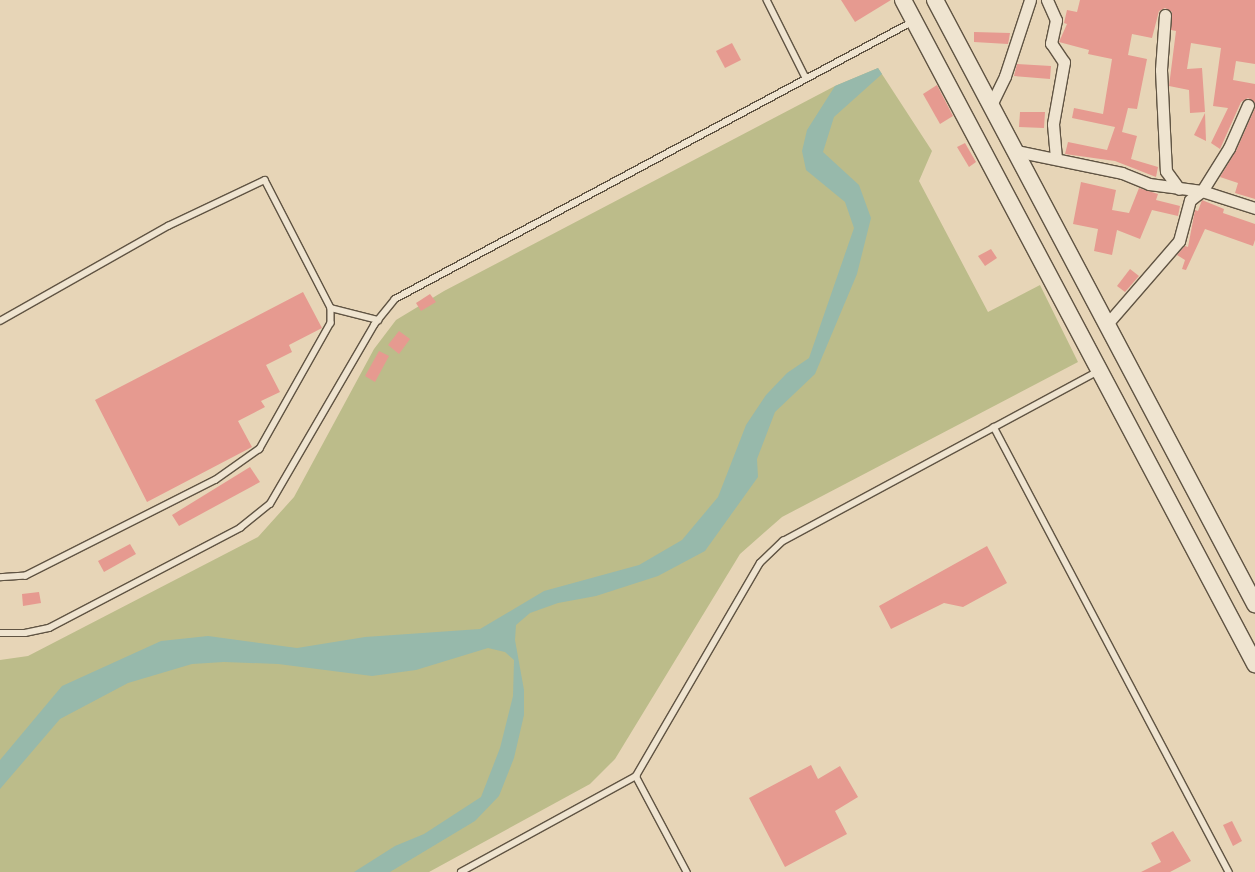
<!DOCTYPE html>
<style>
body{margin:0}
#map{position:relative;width:1255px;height:872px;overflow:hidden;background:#e7d5b7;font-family:"Old Standard TT",serif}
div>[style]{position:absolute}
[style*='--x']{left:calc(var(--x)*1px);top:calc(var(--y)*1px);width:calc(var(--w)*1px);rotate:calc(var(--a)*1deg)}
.green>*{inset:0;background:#bcbc8a}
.water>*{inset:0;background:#97b9ab}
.building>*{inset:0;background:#e69a90}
.roads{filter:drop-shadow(1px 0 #605443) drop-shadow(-1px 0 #605443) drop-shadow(0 1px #605443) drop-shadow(0 -1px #605443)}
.lane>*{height:5.5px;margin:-2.75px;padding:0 2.75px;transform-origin:2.75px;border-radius:2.75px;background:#efe4d0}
.street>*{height:11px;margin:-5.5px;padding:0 5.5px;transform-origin:5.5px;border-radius:5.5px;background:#efe4d0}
.secondary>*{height:16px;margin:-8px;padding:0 8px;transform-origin:8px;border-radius:8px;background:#efe4d0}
span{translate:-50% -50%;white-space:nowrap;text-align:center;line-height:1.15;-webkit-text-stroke:4px #efe4d0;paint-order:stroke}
</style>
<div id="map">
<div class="green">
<div style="clip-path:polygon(878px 68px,932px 151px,919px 181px,988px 312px,1040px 285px,1078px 362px,782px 517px,740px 554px,615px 759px,590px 784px,429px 872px,0 872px,0 660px,28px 656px,258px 537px,294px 497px,374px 349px,396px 320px,444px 291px,835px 86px)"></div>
</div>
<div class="water">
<div style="clip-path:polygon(878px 68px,882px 74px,834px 117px,823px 152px,859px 185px,871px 218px,857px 274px,815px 374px,775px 412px,757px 459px,758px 477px,705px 551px,658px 576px,596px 596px,558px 603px,530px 613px,516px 625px,515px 640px,524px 690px,524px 715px,514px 758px,499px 796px,475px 821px,390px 872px,354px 872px,395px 846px,424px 834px,481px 797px,500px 748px,513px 696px,514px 660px,505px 652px,488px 648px,416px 670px,372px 676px,278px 664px,224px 662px,192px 664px,128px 683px,60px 719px,0 789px,0 760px,62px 686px,161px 641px,208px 636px,297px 648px,365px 637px,480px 629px,544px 591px,639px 565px,682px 540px,718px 497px,746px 425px,766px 395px,787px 373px,809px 358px,854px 228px,845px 202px,806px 170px,802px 151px,807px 130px,835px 86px)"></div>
</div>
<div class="building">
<div style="clip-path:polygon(841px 0,891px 0,855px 22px)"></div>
<div style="clip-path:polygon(1080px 0,1255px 0,1255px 64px,1236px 61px,1233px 80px,1255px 84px,1255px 103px,1248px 98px,1241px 102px,1220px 149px,1211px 143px,1228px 108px,1213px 106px,1221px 48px,1191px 43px,1187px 69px,1202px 68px,1205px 112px,1190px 113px,1189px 90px,1169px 86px,1176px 31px,1171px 30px,1172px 12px,1165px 8px,1159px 11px,1152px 38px,1132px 34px,1128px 55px,1147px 59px,1137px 109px,1128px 108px,1122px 132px,1137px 136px,1131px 159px,1158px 167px,1156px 177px,1115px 161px,1065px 154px,1068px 142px,1107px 150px,1115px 127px,1072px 118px,1074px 108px,1103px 114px,1112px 59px,1088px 54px,1089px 50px,1059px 42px,1067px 24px,1064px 23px,1067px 10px,1077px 12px)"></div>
<div style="clip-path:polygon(974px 32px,1010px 33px,1009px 39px,1008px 44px,974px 42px)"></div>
<div style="clip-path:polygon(732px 43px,741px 60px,725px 68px,716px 51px)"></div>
<div style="clip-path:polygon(1017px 64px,1051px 66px,1050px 79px,1014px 76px)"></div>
<div style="clip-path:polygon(937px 85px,953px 116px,940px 124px,923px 94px)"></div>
<div style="clip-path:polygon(1255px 108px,1255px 199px,1235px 193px,1238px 183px,1220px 177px,1236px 151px)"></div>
<div style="clip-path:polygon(1020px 112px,1045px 112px,1044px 128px,1019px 127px)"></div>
<div style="clip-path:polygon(1205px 113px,1206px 141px,1194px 135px)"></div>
<div style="clip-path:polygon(965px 143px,976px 162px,969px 167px,957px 147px)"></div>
<div style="clip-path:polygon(1081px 182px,1116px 190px,1112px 210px,1129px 213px,1139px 188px,1158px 194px,1156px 200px,1180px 206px,1178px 216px,1152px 210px,1140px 239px,1117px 230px,1112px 255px,1094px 251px,1098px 229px,1073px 224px)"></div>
<div style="clip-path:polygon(1202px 200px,1224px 209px,1223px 213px,1255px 224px,1255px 240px,1253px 246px,1205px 229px,1186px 270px,1182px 269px,1185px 260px,1177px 255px,1185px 246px,1188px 247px,1195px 210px,1198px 211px)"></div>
<div style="clip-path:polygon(991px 249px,997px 258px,985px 266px,978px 256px)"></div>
<div style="clip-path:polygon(1130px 269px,1139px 276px,1125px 292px,1117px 286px)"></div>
<div style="clip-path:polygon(303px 292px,322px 328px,289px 345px,292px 352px,266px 365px,280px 392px,261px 401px,265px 407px,238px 421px,252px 447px,147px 502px,95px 400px)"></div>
<div style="clip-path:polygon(430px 294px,436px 302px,421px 311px,416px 303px)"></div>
<div style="clip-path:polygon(399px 331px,410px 339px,399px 354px,388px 345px)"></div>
<div style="clip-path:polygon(379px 351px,389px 356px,375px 382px,365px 376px)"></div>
<div style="clip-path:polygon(250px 467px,260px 482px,179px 526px,172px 515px)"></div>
<div style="clip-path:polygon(130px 544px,136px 554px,104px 572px,98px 561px)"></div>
<div style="clip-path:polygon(987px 546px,1007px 583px,963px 607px,944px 603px,891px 629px,879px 606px)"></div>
<div style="clip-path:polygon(39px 592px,41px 603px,23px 606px,22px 594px)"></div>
<div style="clip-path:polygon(811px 765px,818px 779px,840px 766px,858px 797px,835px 811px,847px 834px,785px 867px,749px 798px)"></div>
<div style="clip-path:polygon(1232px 821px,1242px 841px,1233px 846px,1223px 825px)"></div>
<div style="clip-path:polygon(1173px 831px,1191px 861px,1170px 872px,1141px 872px,1161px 862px,1151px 843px)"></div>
</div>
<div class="roads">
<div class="lane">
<div style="--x:767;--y:0;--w:87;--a:63.4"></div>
<div style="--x:331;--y:308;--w:49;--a:14.3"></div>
<div style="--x:0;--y:321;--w:193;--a:-29.5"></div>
<div style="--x:168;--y:226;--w:107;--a:-25.4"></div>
<div style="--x:265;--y:180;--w:144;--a:62.7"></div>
<div style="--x:331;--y:308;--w:15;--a:90"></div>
<div style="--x:331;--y:323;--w:145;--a:119.4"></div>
<div style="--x:260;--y:449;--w:54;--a:144.8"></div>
<div style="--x:216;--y:480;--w:213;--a:153.2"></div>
<div style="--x:26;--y:576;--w:26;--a:176"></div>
<div style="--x:994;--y:427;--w:503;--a:62.16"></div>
<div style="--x:0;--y:633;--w:25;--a:0"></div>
<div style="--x:25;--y:633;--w:25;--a:-12"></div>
<div style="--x:49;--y:628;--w:216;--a:-27.6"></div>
<div style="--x:240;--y:528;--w:38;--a:-39"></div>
<div style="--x:270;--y:504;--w:207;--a:-59.8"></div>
<div style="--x:374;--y:325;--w:33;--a:-51"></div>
<div style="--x:395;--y:299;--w:587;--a:-28.18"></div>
<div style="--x:636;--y:776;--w:109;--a:62"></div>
<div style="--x:461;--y:872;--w:200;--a:-28.7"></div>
<div style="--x:636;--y:776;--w:246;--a:-59.8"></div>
<div style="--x:760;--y:563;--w:32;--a:-44"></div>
<div style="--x:783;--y:541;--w:357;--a:-28.3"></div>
</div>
<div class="street">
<div style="--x:1047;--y:0;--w:22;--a:66"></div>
<div style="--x:1056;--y:20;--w:24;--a:102"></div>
<div style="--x:1051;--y:43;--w:23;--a:56"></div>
<div style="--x:1064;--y:62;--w:63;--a:100.1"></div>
<div style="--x:1053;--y:124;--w:35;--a:85"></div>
<div style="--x:1165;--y:15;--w:55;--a:94.2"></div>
<div style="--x:1161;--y:70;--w:101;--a:87.2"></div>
<div style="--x:1166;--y:171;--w:22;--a:54"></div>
<div style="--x:991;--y:105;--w:32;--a:-64"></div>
<div style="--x:1005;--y:76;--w:80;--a:-71.8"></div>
<div style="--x:1016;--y:151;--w:108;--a:11.7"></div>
<div style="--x:1122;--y:173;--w:29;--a:22"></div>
<div style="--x:1149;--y:184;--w:53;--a:7.5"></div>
<div style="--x:1202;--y:191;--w:56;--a:17.8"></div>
<div style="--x:1107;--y:324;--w:110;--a:-49.1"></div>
<div style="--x:1179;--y:241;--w:42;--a:-75"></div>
<div style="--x:1190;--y:200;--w:15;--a:-37"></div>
<div style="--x:1202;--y:191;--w:51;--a:-57.9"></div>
<div style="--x:1229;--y:148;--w:47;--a:-66.2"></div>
</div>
<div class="secondary">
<div style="--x:903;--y:0;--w:752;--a:62.07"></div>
<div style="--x:935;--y:0;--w:684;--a:62.09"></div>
</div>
</div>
</div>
